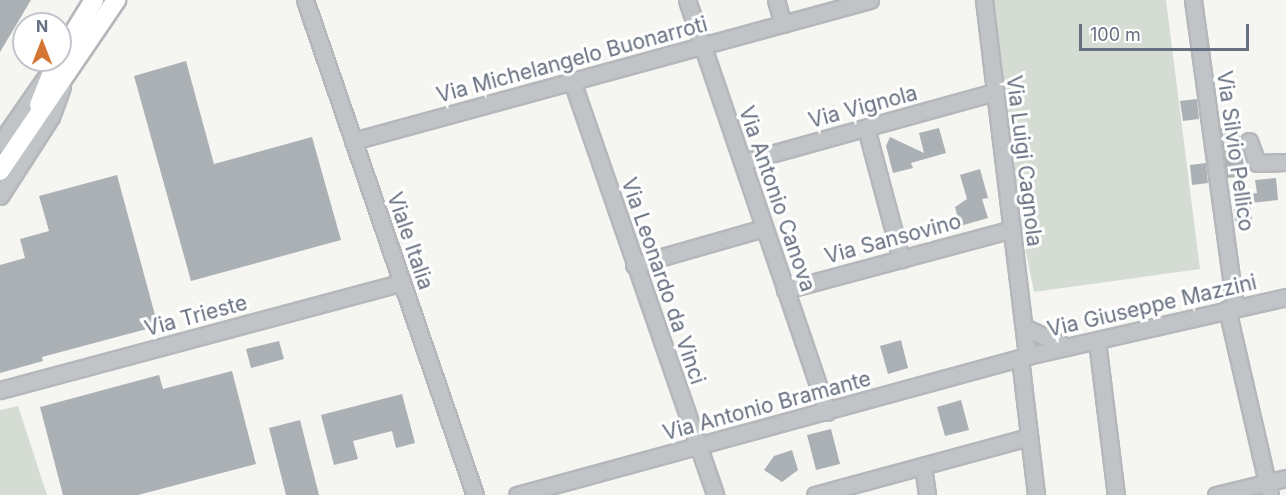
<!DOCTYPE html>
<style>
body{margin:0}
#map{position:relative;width:1286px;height:495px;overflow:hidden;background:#f5f5f2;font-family:Inter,sans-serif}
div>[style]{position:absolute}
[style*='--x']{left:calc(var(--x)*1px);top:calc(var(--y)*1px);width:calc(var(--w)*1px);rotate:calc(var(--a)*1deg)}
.green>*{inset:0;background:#d5dcd3}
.building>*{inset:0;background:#abb0b5}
.roads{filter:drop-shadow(2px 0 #b5b7bb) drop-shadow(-2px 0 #b5b7bb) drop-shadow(0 2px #b5b7bb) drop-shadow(0 -2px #b5b7bb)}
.minor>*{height:15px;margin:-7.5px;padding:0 7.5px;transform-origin:7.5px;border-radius:7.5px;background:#c1c4c7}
.major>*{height:18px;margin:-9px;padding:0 9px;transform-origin:9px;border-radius:9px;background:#fff}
span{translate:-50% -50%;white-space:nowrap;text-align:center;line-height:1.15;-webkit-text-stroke:6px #fff;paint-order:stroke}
.street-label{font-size:21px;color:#677080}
.north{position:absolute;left:12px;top:12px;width:60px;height:60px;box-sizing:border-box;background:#fff;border:2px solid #c2c6cc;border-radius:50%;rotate:0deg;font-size:16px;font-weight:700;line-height:24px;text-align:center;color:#677080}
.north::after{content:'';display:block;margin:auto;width:21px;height:27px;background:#d47533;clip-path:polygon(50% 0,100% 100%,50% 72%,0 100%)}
.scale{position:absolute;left:1079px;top:24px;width:170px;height:27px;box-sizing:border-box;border:3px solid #677080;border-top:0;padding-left:8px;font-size:18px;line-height:21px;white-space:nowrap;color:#677080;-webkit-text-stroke:4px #fff;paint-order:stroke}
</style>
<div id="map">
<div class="green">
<div style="clip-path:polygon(975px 0,1166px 0,1200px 269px,1034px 292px)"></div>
<div style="clip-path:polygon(18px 406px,47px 495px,0 495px,0 410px)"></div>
</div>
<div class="building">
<div style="clip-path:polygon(0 0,31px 0,0 52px)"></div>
<div style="clip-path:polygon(186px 61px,214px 164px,312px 137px,341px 240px,191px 281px,134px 76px)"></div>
<div style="clip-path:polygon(1197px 99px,1199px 119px,1183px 121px,1180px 101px)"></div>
<div style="clip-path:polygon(1239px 126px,1245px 176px,1227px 178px,1220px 128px)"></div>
<div style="clip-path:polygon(939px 128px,946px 153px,911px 163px,913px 168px,893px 173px,886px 146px,890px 137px,924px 153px,919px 133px)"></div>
<div style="clip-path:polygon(1206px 163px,1208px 183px,1192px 185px,1190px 165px)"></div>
<div style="clip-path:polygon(980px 169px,988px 198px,982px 199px,988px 218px,960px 226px,955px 207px,967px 199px,960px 175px)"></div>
<div style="clip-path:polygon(117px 175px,158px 326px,42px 357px,43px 361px,0 373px,0 265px,25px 258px,20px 239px,49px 231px,39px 196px)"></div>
<div style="clip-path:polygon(1276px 178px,1278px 200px,1250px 203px,1252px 219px,1235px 221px,1232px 197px,1257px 193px,1255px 180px)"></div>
<div style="clip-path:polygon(901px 340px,908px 368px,888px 374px,880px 346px)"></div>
<div style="clip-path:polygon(279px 341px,284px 359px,251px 368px,246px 349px)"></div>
<div style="clip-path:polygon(232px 371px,256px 464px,138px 495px,63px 495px,40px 407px,159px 375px,163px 389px)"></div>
<div style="clip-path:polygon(402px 394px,415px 443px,396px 448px,392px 431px,353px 441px,358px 459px,334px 465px,321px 415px)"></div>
<div style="clip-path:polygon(961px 400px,969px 430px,945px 436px,937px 407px)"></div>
<div style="clip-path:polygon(300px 420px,319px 495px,286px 495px,269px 428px)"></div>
<div style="clip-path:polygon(831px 429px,840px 464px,816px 470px,807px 435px)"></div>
<div style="clip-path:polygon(792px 450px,798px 470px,782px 482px,764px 470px,774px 456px)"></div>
</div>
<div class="roads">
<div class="minor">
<div style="--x:305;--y:0;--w:523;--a:71.05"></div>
<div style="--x:687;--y:0;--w:435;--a:71.2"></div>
<div style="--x:776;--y:0;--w:25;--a:74"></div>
<div style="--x:984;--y:0;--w:359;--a:83.1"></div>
<div style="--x:1193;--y:0;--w:310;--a:82.2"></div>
<div style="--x:572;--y:81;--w:438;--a:70.9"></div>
<div style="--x:866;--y:128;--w:136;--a:75"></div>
<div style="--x:353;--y:141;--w:536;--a:-15.26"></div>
<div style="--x:1249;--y:141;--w:23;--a:70"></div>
<div style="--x:1257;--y:163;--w:28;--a:-2"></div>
<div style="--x:0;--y:143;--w:84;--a:-55.2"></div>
<div style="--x:742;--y:162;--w:263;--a:-15.5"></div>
<div style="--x:0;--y:196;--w:94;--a:-57.2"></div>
<div style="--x:51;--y:117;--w:32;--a:-70"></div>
<div style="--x:634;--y:265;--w:135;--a:-15.9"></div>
<div style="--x:785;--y:290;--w:235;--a:-15"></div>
<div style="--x:1227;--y:309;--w:191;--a:77"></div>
<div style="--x:1024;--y:327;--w:47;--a:24.9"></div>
<div style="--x:1097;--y:341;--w:155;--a:83"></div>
<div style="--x:1020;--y:358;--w:138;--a:83.3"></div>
<div style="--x:0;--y:390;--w:416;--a:-15"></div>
<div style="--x:923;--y:466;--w:29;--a:82"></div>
<div style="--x:517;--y:495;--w:529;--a:-15.25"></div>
<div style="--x:1027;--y:356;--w:266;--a:-12.8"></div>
<div style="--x:815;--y:495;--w:222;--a:-15.2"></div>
<div style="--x:1216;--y:495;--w:72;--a:-13.7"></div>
</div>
<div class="major">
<div style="--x:60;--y:55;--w:65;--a:-58.3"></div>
<div style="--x:39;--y:105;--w:48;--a:-68.2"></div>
<div style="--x:0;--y:171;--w:207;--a:-55.8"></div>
</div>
</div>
<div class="street-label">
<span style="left:572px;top:60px;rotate:-15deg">Via Michelangelo Buonarroti</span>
<span style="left:863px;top:107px;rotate:-15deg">Via Vignola</span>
<span style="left:1235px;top:151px;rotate:82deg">Via Silvio Pellico</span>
<span style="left:1024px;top:161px;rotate:83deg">Via Luigi Cagnola</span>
<span style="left:777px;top:199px;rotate:71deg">Via Antonio Canova</span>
<span style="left:893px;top:239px;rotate:-15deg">Via Sansovino</span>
<span style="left:410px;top:241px;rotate:71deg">Viale Italia</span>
<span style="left:663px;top:281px;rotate:71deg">Via Leonardo da Vinci</span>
<span style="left:1152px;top:306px;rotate:-13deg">Via Giuseppe Mazzini</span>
<span style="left:196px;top:316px;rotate:-15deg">Via Trieste</span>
<span style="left:767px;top:406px;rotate:-15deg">Via Antonio Bramante</span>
</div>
<div class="north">N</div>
<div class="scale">100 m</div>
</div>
